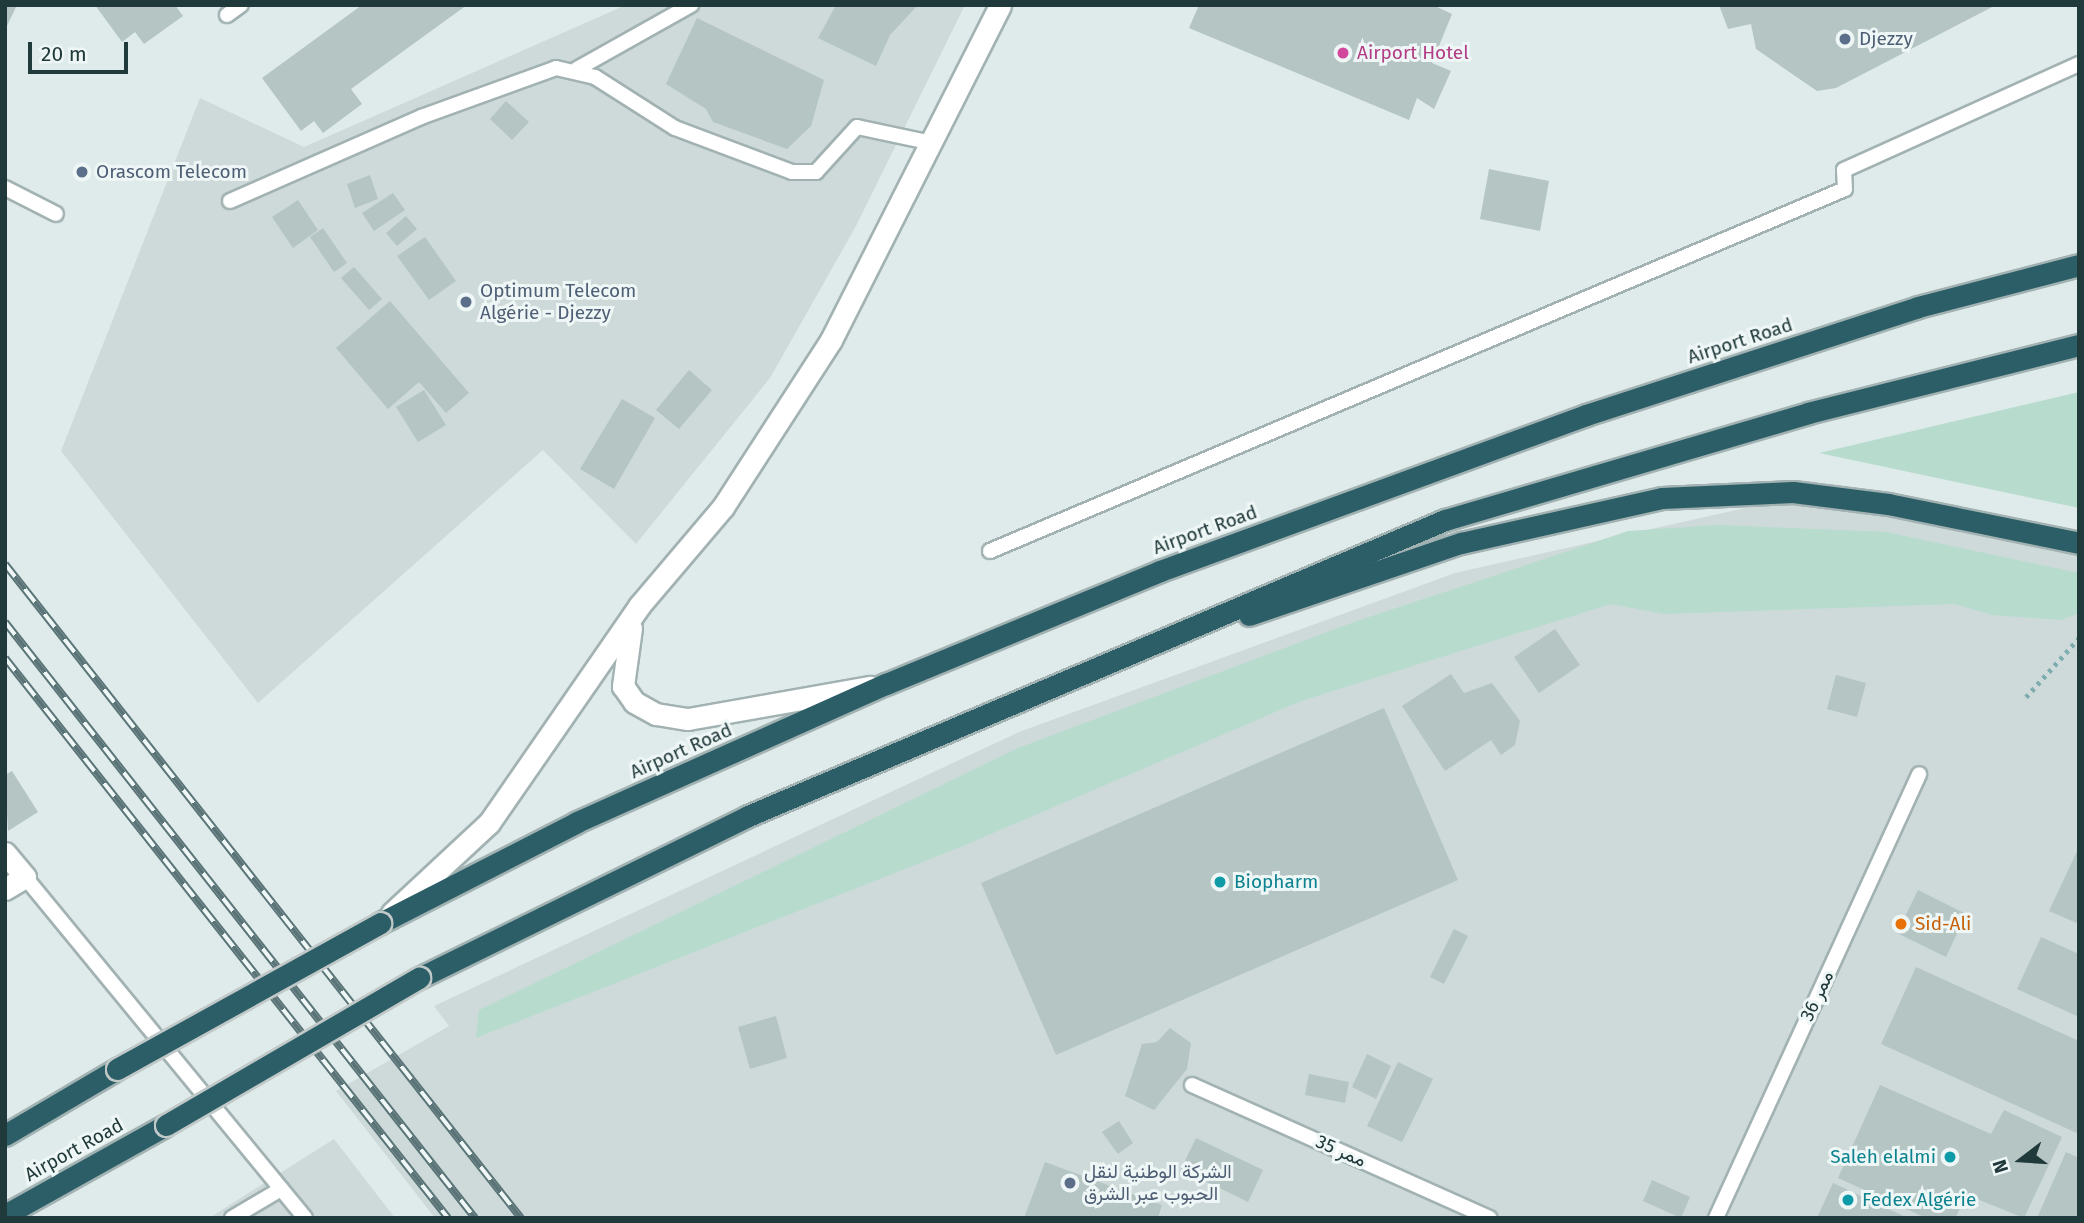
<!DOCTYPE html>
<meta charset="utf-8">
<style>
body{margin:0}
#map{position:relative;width:2084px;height:1223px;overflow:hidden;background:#dfebea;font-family:"Fira Sans",Vazirmatn,sans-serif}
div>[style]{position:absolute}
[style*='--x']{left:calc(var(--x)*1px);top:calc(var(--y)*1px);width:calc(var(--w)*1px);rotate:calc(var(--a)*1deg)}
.built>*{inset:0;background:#cddad9}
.green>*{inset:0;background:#b7dcce}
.building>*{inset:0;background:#b4c5c4}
.path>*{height:4.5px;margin-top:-2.25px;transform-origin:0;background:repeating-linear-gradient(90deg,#7fadaf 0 3.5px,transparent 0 8.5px)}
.roads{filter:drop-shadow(2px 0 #a2b2b2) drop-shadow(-2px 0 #a2b2b2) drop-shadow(0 2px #a2b2b2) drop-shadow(0 -2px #a2b2b2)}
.lane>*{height:14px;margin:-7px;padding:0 7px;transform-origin:7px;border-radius:7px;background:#fff}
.street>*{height:21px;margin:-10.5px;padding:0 10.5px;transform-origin:10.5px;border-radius:10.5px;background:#fff}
.secondary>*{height:21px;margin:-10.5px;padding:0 10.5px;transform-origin:10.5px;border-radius:10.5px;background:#fff}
.highway>*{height:21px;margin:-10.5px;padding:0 10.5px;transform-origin:10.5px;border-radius:10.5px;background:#2c5e67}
.rail>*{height:8px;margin-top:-4px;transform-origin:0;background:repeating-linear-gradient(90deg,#eff7f6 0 16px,#5a7477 0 32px);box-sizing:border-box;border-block:2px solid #5a7477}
.bridges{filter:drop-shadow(2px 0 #c1c8c8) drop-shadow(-2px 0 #c1c8c8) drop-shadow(0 2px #c1c8c8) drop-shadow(0 -2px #c1c8c8)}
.highway-bridge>*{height:21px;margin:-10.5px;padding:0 10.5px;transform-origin:10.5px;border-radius:10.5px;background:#2c5e67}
.dots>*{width:19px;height:19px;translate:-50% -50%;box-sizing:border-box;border:4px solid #eff7f6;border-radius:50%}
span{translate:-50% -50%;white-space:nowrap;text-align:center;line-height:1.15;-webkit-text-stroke:6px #eff7f6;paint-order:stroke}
.service-label{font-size:19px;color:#4e5e75}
.left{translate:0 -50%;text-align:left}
.hotel-label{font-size:19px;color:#b23c85}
.street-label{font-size:19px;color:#20393b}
.culture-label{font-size:19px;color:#0d838f}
.right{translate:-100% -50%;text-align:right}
.food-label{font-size:19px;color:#c56008}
.frame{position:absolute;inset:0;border:7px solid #20393b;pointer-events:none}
.north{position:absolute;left:1986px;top:1125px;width:70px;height:70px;-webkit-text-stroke:5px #eff7f6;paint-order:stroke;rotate:253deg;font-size:19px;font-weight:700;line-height:28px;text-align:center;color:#20393b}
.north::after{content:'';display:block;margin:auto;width:24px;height:32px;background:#20393b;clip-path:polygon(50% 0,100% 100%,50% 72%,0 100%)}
.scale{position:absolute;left:28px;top:42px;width:100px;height:32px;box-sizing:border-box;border:4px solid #20393b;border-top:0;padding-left:9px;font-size:21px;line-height:24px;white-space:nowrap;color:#20393b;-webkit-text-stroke:5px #eff7f6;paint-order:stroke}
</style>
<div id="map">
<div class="built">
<div style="clip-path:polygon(626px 5px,965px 5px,856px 226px,770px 378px,636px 544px,543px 450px,258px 703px,61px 451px,200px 98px,304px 147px)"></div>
<div style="clip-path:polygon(1803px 495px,2079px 555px,2079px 1218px,435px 1218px,336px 1091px,449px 1026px,434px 1006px,1019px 732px,1455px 573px)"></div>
<div style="clip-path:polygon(334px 1139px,395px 1218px,209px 1218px)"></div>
</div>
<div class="green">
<div style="clip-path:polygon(2079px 392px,2079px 508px,1819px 453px)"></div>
<div style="clip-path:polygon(1717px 525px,1886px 532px,2079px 573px,2079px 613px,2062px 620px,1992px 615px,1955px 604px,1664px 614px,1611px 604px,1301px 701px,958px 848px,476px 1038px,479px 1010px,1018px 748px,1354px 622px,1628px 531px)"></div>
</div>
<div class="building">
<div style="clip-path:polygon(5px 5px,17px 5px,5px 30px)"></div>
<div style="clip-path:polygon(95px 5px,175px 5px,183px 16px,144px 44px,135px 32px,122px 42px)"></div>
<div style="clip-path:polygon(362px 5px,467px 5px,351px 89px,362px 104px,323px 133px,314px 121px,301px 131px,262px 78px)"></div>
<div style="clip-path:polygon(836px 5px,918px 5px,890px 35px,876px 66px,818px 38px)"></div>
<div style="clip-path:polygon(1199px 5px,1433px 5px,1452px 14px,1432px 63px,1451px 71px,1434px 109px,1417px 98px,1409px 120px,1189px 28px)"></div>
<div style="clip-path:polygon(1719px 5px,1996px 5px,1836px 88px,1817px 91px,1756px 49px,1751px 24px,1728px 29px)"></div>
<div style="clip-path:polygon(697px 18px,824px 80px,811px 126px,787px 149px,713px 122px,706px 109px,666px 84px)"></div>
<div style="clip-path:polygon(506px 101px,529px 122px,512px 140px,490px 119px)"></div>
<div style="clip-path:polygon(1489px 169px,1549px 181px,1540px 231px,1480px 219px)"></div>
<div style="clip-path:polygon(370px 175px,378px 199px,355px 208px,347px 184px)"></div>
<div style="clip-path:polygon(393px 193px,405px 210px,374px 231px,362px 213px)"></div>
<div style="clip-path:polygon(298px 200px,318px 230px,293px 248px,272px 217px)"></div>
<div style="clip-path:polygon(406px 216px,417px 229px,397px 246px,386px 233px)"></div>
<div style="clip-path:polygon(323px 228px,347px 263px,334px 272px,310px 237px)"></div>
<div style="clip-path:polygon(425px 237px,456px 281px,429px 300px,397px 256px)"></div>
<div style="clip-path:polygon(354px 267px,382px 299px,369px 310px,341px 278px)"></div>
<div style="clip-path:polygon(390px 301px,469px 393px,446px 413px,419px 382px,388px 409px,336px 348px)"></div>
<div style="clip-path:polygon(689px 370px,712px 390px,679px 429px,656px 410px)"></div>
<div style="clip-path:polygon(424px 390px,446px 425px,418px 442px,396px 407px)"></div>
<div style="clip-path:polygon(622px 399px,655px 418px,614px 489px,580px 469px)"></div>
<div style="clip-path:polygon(1555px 629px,1580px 665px,1539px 693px,1514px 657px)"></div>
<div style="clip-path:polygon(1451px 674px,1464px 693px,1492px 683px,1520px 721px,1515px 745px,1501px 755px,1491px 740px,1445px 771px,1402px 706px)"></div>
<div style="clip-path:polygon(1836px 675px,1866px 683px,1857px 717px,1827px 709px)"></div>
<div style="clip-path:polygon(1384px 708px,1458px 880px,1056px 1055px,981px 883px)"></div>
<div style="clip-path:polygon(12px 771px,38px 812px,8px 831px,5px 775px)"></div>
<div style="clip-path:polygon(2079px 847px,2079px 924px,2049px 911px)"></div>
<div style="clip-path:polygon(1918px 890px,1966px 914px,1946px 957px,1897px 933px)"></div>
<div style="clip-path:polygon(1454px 929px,1468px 936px,1444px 984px,1430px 977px)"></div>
<div style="clip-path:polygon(2041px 937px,2079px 954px,2079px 1017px,2017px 989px)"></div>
<div style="clip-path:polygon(1916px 967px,2079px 1041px,2079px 1134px,1881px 1044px)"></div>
<div style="clip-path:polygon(776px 1016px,787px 1058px,750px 1069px,738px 1027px)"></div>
<div style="clip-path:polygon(1170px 1028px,1191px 1043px,1187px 1069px,1154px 1110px,1125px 1096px,1142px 1044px,1157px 1042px)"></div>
<div style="clip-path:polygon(1367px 1054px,1391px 1066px,1376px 1099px,1352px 1087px)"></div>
<div style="clip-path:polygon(1398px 1062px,1433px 1079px,1402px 1142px,1367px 1126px)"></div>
<div style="clip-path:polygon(1309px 1074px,1349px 1082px,1345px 1103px,1305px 1095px)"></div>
<div style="clip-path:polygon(1880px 1085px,1991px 1134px,2004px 1110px,2062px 1137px,2024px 1218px,1967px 1195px,1955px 1218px,1926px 1218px,1838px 1178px)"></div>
<div style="clip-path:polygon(1119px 1121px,1133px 1143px,1118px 1154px,1102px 1132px)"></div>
<div style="clip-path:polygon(1196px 1138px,1263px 1170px,1248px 1202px,1181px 1169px)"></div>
<div style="clip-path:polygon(2066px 1152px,2079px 1158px,2079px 1218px,2037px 1218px)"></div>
<div style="clip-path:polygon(1045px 1162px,1162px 1205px,1158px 1218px,1024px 1218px)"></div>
<div style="clip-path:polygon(1652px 1180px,1690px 1197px,1681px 1218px,1643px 1201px)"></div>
<div style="clip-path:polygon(1833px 1183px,1908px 1218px,1817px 1218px)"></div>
</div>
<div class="path">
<div style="--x:2026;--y:697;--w:79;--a:-48.1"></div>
</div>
<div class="roads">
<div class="lane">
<div style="--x:227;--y:15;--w:17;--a:-36"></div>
<div style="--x:577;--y:69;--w:131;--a:-29.3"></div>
<div style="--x:5;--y:188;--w:57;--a:27"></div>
<div style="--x:230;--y:201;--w:209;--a:-23.7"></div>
<div style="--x:421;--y:117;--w:144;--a:-19.9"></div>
<div style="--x:556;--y:68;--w:40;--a:13"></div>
<div style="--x:595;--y:77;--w:95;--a:32.5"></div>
<div style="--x:675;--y:128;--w:125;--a:20.6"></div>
<div style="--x:792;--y:172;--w:24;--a:0"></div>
<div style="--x:816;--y:172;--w:61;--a:-47.7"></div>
<div style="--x:857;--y:127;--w:77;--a:12"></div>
<div style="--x:990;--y:551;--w:928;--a:-22.95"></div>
<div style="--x:1845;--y:189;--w:19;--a:-93"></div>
<div style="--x:1844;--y:170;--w:258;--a:-24.3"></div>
<div style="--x:25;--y:877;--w:441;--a:50.6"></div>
<div style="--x:1192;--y:1085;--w:326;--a:24.1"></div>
<div style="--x:232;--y:1218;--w:57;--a:-30.6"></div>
<div style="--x:1716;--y:1218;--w:488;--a:-65.4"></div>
</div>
<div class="street">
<div style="--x:5;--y:853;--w:31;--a:50"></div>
<div style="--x:25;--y:877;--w:23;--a:149"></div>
</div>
<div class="secondary">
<div style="--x:631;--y:628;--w:59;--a:97.9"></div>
<div style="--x:623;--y:686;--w:19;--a:55"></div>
<div style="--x:634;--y:702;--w:25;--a:29"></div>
<div style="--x:656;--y:714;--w:32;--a:9"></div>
<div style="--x:688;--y:719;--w:185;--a:-10"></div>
<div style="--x:392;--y:913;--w:132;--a:-42.9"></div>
<div style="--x:489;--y:823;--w:264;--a:-55.3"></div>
<div style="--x:639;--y:606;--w:130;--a:-49.7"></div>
<div style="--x:723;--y:507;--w:199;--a:-57.1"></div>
<div style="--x:831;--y:340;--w:375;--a:-63.2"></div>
</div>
<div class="highway">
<div style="--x:1249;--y:615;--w:224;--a:-18.8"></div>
<div style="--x:1461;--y:543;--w:206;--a:-12.6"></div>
<div style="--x:1662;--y:498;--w:131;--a:-2.6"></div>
<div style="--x:1793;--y:492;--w:96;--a:7.2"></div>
<div style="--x:1888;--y:504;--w:195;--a:11.5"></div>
<div style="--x:380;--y:923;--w:221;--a:-27.1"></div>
<div style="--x:577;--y:822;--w:338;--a:-24.1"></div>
<div style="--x:886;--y:684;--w:296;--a:-22.4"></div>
<div style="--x:1160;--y:571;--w:454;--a:-20.1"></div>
<div style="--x:1586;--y:415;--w:349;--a:-18"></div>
<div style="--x:1918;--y:307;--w:166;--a:-14.6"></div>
<div style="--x:419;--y:978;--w:367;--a:-26.2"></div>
<div style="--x:748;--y:816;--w:757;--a:-23.01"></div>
<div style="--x:1445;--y:520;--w:378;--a:-16.4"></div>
<div style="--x:1808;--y:413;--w:279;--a:-14.1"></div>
<div style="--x:5;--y:1135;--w:130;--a:-30.5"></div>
<div style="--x:5;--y:1215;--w:184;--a:-29.2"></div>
</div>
</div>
<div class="rail">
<div style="--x:5;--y:564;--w:833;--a:51.73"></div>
<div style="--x:5;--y:622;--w:759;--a:51.74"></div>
<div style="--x:5;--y:658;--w:714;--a:51.65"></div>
</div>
<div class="bridges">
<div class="highway-bridge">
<div style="--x:117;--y:1069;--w:301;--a:-29"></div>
<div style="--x:166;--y:1125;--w:293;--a:-30.2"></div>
</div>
</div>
<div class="dots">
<div style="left:1845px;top:39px;background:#5c6f8a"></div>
<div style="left:1343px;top:53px;background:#d1479c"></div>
<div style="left:82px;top:172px;background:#5c6f8a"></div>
<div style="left:466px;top:302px;background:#5c6f8a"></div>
<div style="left:1220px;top:882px;background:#0f9aa8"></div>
<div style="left:1901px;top:924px;background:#e8710a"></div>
<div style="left:1950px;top:1157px;background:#0f9aa8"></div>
<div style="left:1070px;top:1183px;background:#5c6f8a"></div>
<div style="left:1848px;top:1200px;background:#0f9aa8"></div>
</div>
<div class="service-label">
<span class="left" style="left:1859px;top:39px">Djezzy</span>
<span class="left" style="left:96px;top:172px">Orascom Telecom</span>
<span class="left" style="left:480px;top:302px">Optimum Telecom<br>Algérie - Djezzy</span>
<span class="left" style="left:1084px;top:1183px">الشركة الوطنية لنقل<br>الحبوب عبر الشرق</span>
</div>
<div class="hotel-label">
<span class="left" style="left:1357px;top:53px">Airport Hotel</span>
</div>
<div class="street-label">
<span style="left:1740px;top:341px;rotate:-18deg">Airport Road</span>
<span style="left:1205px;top:530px;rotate:-20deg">Airport Road</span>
<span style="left:681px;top:751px;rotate:-24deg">Airport Road</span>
<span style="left:1817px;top:996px;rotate:-65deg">ممر 36</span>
<span style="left:74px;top:1150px;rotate:-29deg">Airport Road</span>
<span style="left:1341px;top:1151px;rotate:24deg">ممر 35</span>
</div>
<div class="culture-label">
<span class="left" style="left:1234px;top:882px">Biopharm</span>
<span class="right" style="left:1936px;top:1157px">Saleh elalmi</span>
<span class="left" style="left:1862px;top:1200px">Fedex Algérie</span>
</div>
<div class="food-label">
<span class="left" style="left:1915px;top:924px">Sid-Ali</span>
</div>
<div class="frame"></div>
<div class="north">N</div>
<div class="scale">20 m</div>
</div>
